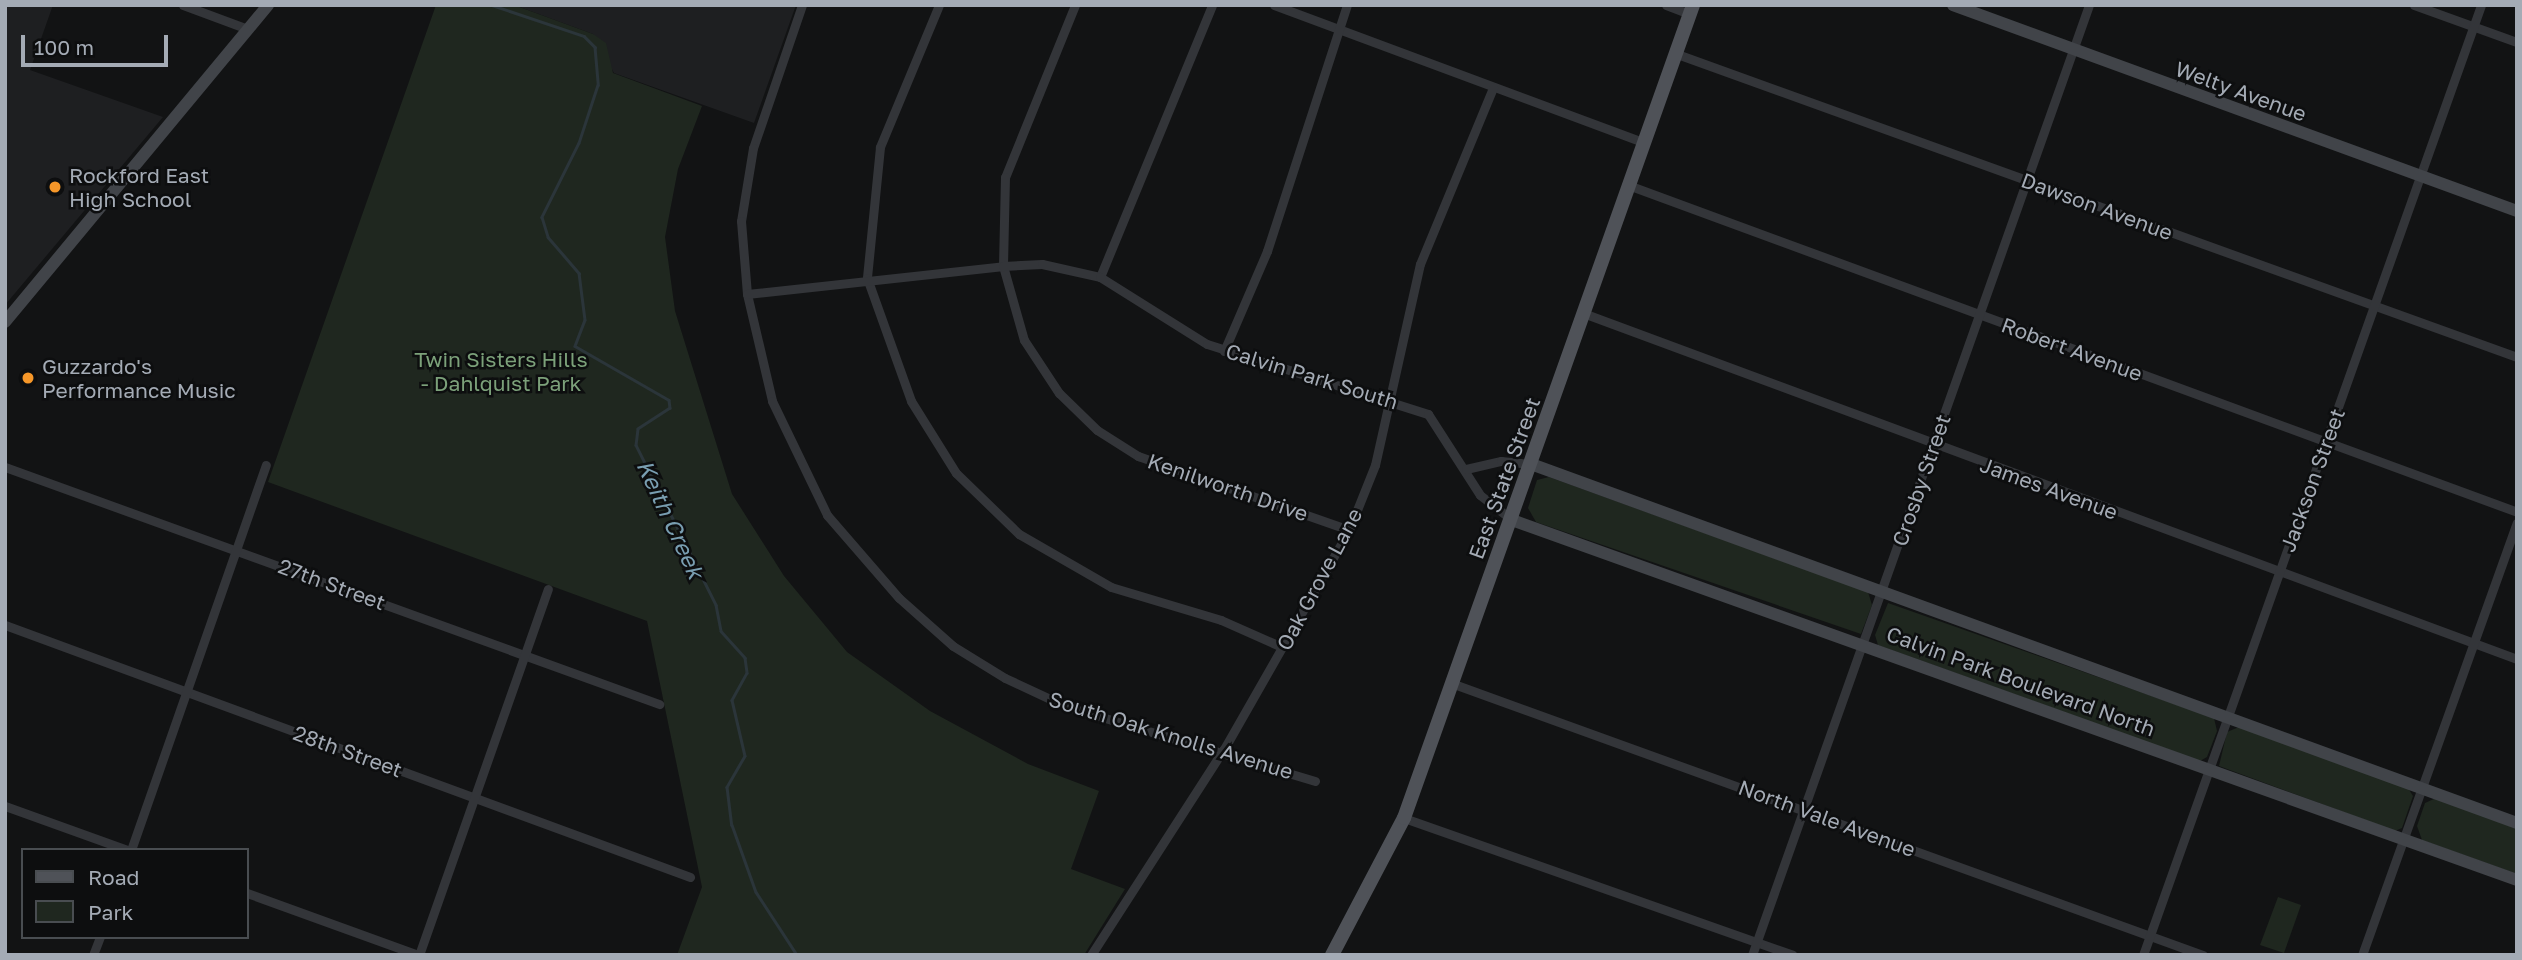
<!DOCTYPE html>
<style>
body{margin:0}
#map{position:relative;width:2522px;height:960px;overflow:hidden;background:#121314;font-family:"Golos Text",sans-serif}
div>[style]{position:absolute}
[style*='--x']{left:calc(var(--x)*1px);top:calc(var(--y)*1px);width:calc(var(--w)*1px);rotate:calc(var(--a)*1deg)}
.built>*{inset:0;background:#1e1f21}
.green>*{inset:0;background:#1f271f}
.stream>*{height:2.5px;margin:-1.25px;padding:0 1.25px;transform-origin:1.25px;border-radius:1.25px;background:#2b353a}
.street>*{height:9px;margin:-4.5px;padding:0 4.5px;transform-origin:4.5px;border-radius:4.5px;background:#333539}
.secondary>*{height:12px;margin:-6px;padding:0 6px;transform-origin:6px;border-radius:6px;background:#414449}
.primary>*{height:14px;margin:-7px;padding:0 7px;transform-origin:7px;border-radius:7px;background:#4f5258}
.dots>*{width:19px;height:19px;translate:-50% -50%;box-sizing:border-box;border:4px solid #0d0e0f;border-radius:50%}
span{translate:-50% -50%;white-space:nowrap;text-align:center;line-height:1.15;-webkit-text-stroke:5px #0d0e0f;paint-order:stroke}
.street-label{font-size:21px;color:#a4abb5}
.poi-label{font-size:21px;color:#a4abb5}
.left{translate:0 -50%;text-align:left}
.park-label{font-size:21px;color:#7ca17a}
.water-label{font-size:23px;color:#799eb1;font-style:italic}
.frame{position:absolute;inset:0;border:7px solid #a4abb5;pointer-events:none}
.legend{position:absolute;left:21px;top:848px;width:228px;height:91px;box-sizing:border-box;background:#0d0e0f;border:2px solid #494d51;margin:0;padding:9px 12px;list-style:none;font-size:21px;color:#a4abb5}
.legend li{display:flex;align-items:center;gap:14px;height:35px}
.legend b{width:35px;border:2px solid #494d51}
.scale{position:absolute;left:21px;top:35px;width:147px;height:32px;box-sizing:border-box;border:4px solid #a4abb5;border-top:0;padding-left:9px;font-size:21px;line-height:24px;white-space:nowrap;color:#a4abb5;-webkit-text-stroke:5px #0d0e0f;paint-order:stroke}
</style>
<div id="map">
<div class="built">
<div style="clip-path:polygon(5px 5px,53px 5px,30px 70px,163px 117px,5px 305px)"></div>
<div style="clip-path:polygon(514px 5px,796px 5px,754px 123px,614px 73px,593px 34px)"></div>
</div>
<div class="green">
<div style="clip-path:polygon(436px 5px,514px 5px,593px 34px,606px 43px,613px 73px,702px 106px,678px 169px,665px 237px,675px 311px,732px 494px,784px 576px,847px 652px,930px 711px,1028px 764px,1099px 791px,1071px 869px,1125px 889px,1084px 955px,677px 955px,702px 887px,647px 621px,268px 482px)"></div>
<div style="clip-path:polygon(1549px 477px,1868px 592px,1872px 605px,1861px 634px,1536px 522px,1528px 508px,1537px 480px)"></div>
<div style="clip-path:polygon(1888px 603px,2214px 718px,2217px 731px,2207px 757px,2200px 761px,1878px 645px,1875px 635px)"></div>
<div style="clip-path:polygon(2239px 727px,2408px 788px,2413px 796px,2402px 828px,2395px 831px,2219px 766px,2227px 732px)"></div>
<div style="clip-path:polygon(2436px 798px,2517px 827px,2517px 874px,2422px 840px,2417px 826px,2425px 803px)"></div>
<div style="clip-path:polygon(2278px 897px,2301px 905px,2284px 953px,2260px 945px)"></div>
</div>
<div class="stream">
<div style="--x:492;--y:5;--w:97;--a:18.6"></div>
<div style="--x:584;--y:36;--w:16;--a:45"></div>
<div style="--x:595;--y:47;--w:38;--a:85"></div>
<div style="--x:598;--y:85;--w:61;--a:108.1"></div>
<div style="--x:579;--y:143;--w:83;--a:116.6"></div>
<div style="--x:542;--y:217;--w:21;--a:73"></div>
<div style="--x:548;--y:237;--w:48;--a:49.3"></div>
<div style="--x:579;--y:273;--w:47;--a:82.7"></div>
<div style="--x:585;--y:320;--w:28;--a:111"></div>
<div style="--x:575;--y:346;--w:108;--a:29.9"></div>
<div style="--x:669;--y:400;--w:8;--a:83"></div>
<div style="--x:670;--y:408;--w:38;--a:147"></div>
<div style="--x:638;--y:429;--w:16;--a:97"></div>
<div style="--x:636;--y:445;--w:179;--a:63.4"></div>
<div style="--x:716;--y:605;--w:26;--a:79"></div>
<div style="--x:721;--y:631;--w:36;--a:48"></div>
<div style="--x:745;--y:658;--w:15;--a:82"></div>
<div style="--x:747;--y:673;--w:31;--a:119"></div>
<div style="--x:732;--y:700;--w:57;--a:76.9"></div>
<div style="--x:745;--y:756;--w:36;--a:120"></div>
<div style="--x:727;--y:787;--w:38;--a:83"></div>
<div style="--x:732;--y:825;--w:71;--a:70.3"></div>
<div style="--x:756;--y:892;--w:75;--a:56.9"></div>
</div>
<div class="street">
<div style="--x:183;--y:5;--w:69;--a:20.3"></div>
<div style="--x:802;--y:5;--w:151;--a:108.9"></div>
<div style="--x:753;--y:148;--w:74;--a:99.3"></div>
<div style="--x:741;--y:221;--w:73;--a:85.3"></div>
<div style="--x:747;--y:294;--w:110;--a:76.8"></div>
<div style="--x:772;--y:401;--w:127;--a:64.2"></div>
<div style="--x:827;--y:515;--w:110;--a:49.1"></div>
<div style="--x:899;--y:598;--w:72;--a:41.6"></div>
<div style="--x:953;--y:646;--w:61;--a:31.6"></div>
<div style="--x:1005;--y:678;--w:66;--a:25"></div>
<div style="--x:1065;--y:706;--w:261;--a:16.7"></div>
<div style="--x:939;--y:5;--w:154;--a:112.6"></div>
<div style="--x:880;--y:147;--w:132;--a:95.7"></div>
<div style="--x:867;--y:278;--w:131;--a:70.3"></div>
<div style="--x:911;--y:401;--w:85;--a:58"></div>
<div style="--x:956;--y:473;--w:88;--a:44.1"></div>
<div style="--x:1019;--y:534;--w:106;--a:29.9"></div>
<div style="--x:1111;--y:587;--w:115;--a:16.7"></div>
<div style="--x:1221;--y:620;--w:67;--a:23.9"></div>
<div style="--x:1075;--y:5;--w:186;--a:112.1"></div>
<div style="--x:1005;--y:177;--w:89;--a:91.3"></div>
<div style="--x:1003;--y:266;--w:77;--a:74.2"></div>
<div style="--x:1024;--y:340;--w:64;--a:56.6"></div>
<div style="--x:1059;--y:393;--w:53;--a:44.2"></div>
<div style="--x:1097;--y:430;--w:49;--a:32.4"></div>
<div style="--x:1138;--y:456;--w:224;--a:19.3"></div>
<div style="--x:1274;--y:5;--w:394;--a:20.4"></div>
<div style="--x:1666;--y:5;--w:26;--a:21"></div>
<div style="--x:2414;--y:5;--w:109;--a:19.8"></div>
<div style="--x:1677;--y:54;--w:893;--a:19.84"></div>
<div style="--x:1628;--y:185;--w:947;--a:20.19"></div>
<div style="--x:1100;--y:277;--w:294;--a:-67.6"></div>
<div style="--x:747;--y:294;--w:258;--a:-6.2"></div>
<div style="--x:1003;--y:266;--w:39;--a:-3"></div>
<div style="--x:1042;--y:264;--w:59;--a:12.6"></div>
<div style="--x:1100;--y:277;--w:126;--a:32.1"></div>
<div style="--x:1207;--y:344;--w:232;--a:17.6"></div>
<div style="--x:1428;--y:414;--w:96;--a:57.3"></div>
<div style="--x:1480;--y:495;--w:41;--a:38"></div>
<div style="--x:1583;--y:313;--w:996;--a:20.33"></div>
<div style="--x:1224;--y:351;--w:109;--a:-66.7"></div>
<div style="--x:1267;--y:251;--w:259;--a:-72"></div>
<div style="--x:5;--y:467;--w:696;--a:19.92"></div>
<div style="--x:1466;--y:469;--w:36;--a:-13"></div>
<div style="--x:1501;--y:461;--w:30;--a:6"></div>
<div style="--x:5;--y:625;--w:730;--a:20.2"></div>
<div style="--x:1451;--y:683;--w:800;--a:19.89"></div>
<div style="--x:5;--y:806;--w:130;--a:19.8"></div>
<div style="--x:1404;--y:818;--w:412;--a:19.4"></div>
<div style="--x:131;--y:850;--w:408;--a:-70.7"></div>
<div style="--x:247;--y:893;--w:182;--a:19.9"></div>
<div style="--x:93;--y:955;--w:19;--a:-69"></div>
<div style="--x:419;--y:955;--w:388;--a:-70.6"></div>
<div style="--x:1091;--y:955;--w:245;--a:-57.2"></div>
<div style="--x:1224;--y:749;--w:252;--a:-60.3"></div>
<div style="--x:1349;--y:530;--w:70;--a:-68.2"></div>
<div style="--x:1375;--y:465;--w:206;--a:-77.4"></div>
<div style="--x:1420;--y:264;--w:191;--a:-67.5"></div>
<div style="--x:1752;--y:955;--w:1008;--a:-70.47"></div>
<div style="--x:2143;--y:955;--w:1008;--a:-70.41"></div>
<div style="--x:2362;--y:955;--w:459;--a:-70.3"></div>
</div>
<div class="secondary">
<div style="--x:1953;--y:5;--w:600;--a:20.06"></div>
<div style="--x:5;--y:322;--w:412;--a:-50.3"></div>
<div style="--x:1531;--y:464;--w:1049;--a:20.01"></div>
<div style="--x:1512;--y:520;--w:1068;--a:19.71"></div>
</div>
<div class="primary">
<div style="--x:1332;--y:955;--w:155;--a:-62.3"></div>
<div style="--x:1404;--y:818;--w:863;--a:-70.43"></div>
</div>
<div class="dots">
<div style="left:55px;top:187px;background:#f69729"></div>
<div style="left:28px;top:378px;background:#f69729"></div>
</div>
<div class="street-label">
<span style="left:2241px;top:91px;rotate:20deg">Welty Avenue</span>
<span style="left:2097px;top:206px;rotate:20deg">Dawson Avenue</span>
<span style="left:2072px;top:349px;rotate:20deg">Robert Avenue</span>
<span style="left:1312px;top:376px;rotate:17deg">Calvin Park South</span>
<span style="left:1504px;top:478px;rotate:-70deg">East State Street</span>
<span style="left:1921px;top:480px;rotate:-71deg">Crosby Street</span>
<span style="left:2312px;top:480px;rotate:-70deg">Jackson Street</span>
<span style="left:1228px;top:487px;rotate:19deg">Kenilworth Drive</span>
<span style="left:2049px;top:488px;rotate:20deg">James Avenue</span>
<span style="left:1319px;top:579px;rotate:-62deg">Oak Grove Lane</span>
<span style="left:332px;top:584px;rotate:20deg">27th Street</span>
<span style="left:2021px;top:681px;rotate:20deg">Calvin Park Boulevard North</span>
<span style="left:1171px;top:735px;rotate:17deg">South Oak Knolls Avenue</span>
<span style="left:348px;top:751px;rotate:20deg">28th Street</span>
<span style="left:1827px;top:818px;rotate:20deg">North Vale Avenue</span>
</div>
<div class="poi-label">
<span class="left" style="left:69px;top:187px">Rockford East<br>High School</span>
<span class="left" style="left:42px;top:378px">Guzzardo's<br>Performance Music</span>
</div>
<div class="park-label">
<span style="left:501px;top:371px">Twin Sisters Hills<br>- Dahlquist Park</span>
</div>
<div class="water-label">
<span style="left:671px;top:519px;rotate:65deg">Keith Creek</span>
</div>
<div class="frame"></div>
<ul class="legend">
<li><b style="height:9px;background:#4f5258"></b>Road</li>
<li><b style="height:19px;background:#1f271f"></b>Park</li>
</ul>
<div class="scale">100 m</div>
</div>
